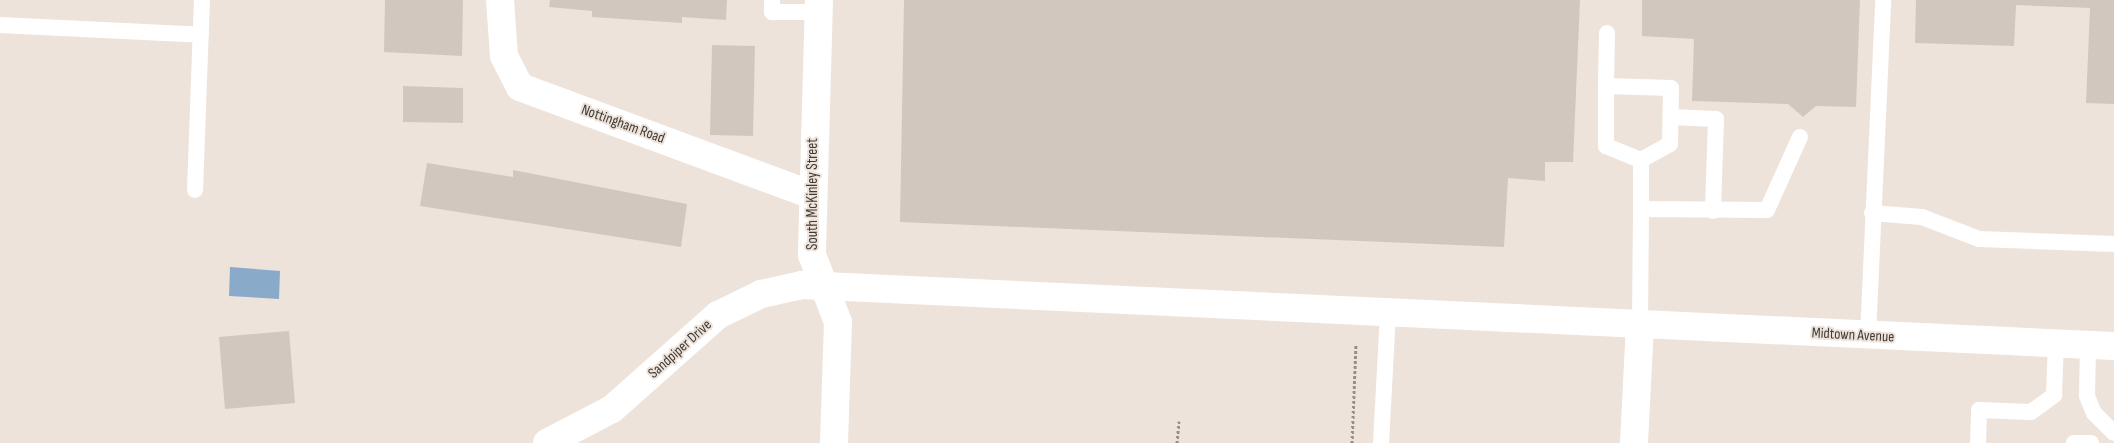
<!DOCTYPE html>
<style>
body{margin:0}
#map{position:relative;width:2114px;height:443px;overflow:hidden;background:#eee3da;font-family:"Sofia Sans Condensed",sans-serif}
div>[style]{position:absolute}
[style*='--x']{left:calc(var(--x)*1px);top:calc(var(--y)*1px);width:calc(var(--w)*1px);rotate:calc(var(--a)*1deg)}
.water>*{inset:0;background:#8aaaca}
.building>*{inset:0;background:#d2c7be}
.path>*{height:3px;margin-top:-1.5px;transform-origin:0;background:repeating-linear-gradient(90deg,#968e88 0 2.5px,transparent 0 5px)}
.service>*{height:16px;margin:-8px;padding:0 8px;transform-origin:8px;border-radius:8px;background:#fff}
.minor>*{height:28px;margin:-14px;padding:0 14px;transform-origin:14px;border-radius:14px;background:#fff}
span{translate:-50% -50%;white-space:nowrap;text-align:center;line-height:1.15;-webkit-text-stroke:4px #eee3da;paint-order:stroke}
.street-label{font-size:15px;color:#3e3a36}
</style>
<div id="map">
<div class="water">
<div style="clip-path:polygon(230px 267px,280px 271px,279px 299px,229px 296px)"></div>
</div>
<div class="building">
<div style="clip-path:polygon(385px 0,463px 0,462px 56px,384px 52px)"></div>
<div style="clip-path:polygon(550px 0,727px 0,726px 20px,682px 17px,682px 23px,592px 17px,592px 11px,549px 7px)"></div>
<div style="clip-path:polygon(904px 0,1580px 0,1573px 162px,1545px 162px,1545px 181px,1508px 178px,1504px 247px,900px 222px)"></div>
<div style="clip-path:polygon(1642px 0,1860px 0,1856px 107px,1816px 106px,1803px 117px,1788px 104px,1692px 101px,1694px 39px,1642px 36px)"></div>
<div style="clip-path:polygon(1916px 0,2114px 0,2114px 104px,2086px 103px,2090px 8px,2016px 5px,2014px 46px,1915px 43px)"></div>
<div style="clip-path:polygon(712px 45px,755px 46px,753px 136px,710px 135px)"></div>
<div style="clip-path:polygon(403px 86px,463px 88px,463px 123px,403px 122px)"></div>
<div style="clip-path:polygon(427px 163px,513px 177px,513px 170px,687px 204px,681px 247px,420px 206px)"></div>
<div style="clip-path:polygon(289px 331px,295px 403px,225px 409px,219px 337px)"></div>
</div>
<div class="path">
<div style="--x:1177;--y:443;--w:22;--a:-85"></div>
<div style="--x:1352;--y:443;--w:98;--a:-87.7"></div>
</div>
<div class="service">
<div style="--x:772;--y:0;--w:12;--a:90"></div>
<div style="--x:772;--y:12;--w:47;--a:0"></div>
<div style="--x:0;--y:25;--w:201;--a:2.8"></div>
<div style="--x:1607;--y:33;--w:53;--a:91.1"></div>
<div style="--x:1606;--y:86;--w:65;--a:1.8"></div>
<div style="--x:1671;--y:88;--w:56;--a:91"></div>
<div style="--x:1670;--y:144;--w:33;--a:151"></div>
<div style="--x:1641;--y:160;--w:49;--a:90"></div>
<div style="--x:1606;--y:86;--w:60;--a:90"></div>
<div style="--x:1606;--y:146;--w:38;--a:22"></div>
<div style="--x:1671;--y:117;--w:45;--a:2.5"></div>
<div style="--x:1716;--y:119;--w:92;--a:91.9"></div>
<div style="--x:195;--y:190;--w:190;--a:-87.9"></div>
<div style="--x:1872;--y:213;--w:50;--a:4.6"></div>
<div style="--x:1922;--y:217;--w:61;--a:21.1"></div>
<div style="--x:1979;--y:239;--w:135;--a:2.1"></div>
<div style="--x:1640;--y:325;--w:116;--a:-89.5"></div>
<div style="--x:1641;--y:209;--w:126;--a:0.5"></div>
<div style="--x:1767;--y:210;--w:80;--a:-65.7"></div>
<div style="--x:1868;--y:336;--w:336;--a:-87.4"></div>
<div style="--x:2088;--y:345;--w:51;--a:91.1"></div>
<div style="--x:2087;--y:396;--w:18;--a:68"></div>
<div style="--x:2094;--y:413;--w:28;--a:45"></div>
<div style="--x:1381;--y:443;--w:129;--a:-86.9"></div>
<div style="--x:1978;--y:443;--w:33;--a:-88"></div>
<div style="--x:1979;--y:410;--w:52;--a:2.2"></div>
<div style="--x:2031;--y:412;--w:29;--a:-36"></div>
<div style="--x:2054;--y:395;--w:51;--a:-87.8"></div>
<div style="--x:2074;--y:443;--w:17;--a:0"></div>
</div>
<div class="minor">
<div style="--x:500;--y:0;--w:56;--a:85.9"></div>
<div style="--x:504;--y:56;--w:35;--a:63"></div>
<div style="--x:520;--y:87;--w:309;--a:20.3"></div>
<div style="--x:819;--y:0;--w:255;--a:91.6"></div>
<div style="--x:812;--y:255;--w:72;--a:68.8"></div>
<div style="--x:838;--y:322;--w:121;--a:91.9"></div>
<div style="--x:547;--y:443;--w:73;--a:-27.6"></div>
<div style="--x:612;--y:409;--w:142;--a:-41.6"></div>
<div style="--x:718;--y:315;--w:48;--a:-26"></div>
<div style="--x:761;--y:294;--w:42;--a:-12.4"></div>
<div style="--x:802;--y:285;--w:1313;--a:2.66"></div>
<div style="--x:1634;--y:443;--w:118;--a:-87.1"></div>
</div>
<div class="street-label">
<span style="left:623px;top:124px;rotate:20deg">Nottingham Road</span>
<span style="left:813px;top:194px;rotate:-90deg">South McKinley Street</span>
<span style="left:1853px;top:335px;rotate:3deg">Midtown Avenue</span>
<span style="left:680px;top:349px;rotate:-42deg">Sandpiper Drive</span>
</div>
</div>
